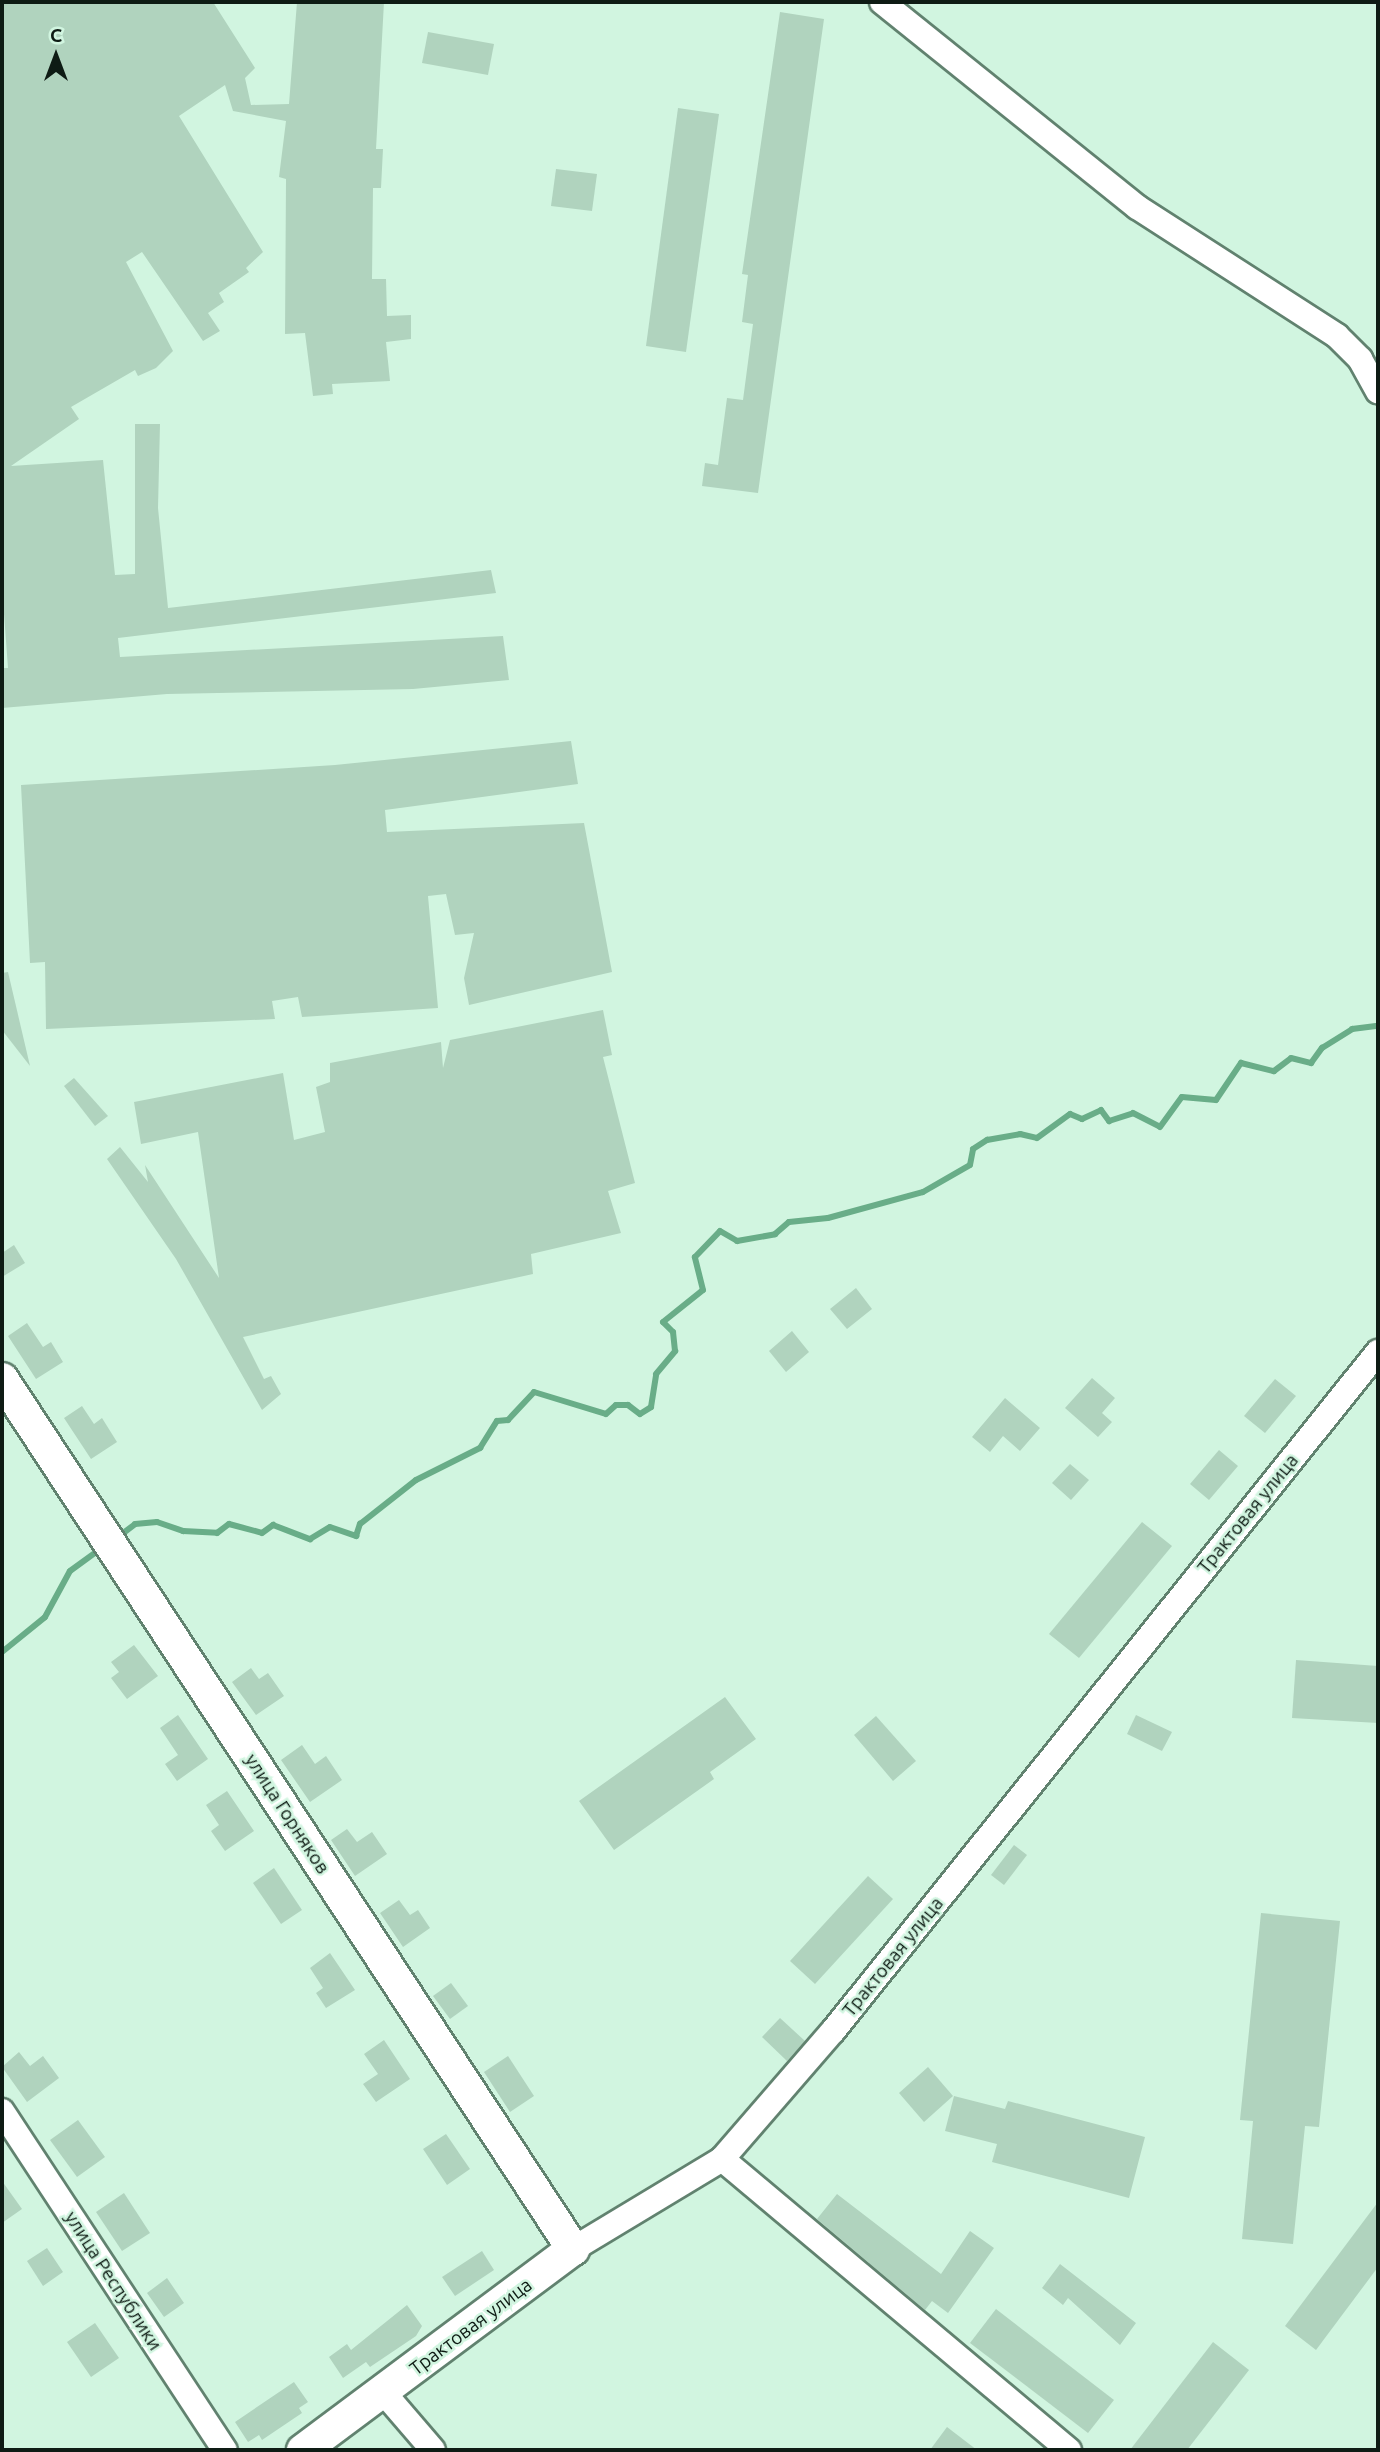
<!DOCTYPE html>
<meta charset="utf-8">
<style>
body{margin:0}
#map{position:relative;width:1380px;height:2452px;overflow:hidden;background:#d1f5e0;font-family:Ubuntu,sans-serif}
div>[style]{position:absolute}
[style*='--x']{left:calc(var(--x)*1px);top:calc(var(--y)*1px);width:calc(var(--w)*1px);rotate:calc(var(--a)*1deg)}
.stream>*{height:6px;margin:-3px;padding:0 3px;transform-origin:3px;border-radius:3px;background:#69ad88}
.building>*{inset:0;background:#b0d3be}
.roads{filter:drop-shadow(2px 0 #61826f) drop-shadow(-2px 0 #61826f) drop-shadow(0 2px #61826f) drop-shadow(0 -2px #61826f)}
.minor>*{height:24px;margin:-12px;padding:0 12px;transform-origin:12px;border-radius:12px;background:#fff}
.tertiary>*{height:32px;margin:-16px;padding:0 16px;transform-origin:16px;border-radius:16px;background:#fff}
span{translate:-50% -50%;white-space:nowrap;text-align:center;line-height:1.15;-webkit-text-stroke:5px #d1f5e0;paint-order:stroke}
.street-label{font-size:19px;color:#0e1b14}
.frame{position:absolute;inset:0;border:4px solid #0e1b14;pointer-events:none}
.north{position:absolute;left:21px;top:21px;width:70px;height:70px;-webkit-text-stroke:5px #d1f5e0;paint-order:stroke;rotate:0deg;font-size:19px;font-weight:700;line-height:28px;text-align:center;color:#0e1b14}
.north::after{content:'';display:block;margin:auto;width:24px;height:32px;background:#0e1b14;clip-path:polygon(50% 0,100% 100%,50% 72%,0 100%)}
</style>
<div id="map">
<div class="stream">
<div style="--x:118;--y:1537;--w:21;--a:-37"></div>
<div style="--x:135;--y:1524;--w:22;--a:-5"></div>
<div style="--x:157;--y:1522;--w:28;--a:19"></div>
<div style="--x:183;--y:1531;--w:34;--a:3"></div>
<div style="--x:217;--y:1533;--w:15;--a:-37"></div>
<div style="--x:229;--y:1524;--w:34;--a:15"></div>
<div style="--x:262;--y:1533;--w:14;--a:-36"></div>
<div style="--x:273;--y:1525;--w:40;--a:21"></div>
<div style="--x:310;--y:1539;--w:23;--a:-31"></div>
<div style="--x:330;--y:1527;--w:28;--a:19"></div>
<div style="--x:356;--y:1536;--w:13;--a:-72"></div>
<div style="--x:360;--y:1524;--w:71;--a:-38.2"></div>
<div style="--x:416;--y:1480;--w:72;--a:-26.6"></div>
<div style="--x:480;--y:1448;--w:32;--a:-58"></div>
<div style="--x:497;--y:1421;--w:11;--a:-5"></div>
<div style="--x:508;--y:1420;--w:38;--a:-47"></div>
<div style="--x:534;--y:1392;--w:75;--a:17"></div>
<div style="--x:606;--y:1414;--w:13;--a:-42"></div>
<div style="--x:616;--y:1405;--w:12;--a:0"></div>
<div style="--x:628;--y:1405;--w:15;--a:37"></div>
<div style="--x:640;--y:1414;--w:13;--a:-32"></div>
<div style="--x:651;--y:1407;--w:33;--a:-81"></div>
<div style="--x:656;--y:1374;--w:30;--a:-50"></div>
<div style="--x:675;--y:1351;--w:19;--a:-96"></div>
<div style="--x:673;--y:1332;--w:14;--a:-135"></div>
<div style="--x:663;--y:1322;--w:51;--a:-38.7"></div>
<div style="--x:703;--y:1290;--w:34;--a:-104"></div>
<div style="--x:695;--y:1257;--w:36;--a:-46"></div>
<div style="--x:720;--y:1231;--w:20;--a:30"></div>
<div style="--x:737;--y:1241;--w:39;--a:-10"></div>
<div style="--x:775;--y:1234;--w:18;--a:-41"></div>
<div style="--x:789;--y:1222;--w:39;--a:-6"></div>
<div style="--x:828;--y:1218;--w:98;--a:-15.3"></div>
<div style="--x:923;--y:1192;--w:54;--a:-29.9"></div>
<div style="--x:970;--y:1165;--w:16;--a:-79"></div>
<div style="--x:973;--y:1149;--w:17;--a:-33"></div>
<div style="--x:987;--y:1140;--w:34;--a:-10"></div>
<div style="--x:1020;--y:1134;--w:17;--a:13"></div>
<div style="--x:1037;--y:1138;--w:41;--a:-36"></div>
<div style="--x:1070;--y:1114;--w:13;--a:23"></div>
<div style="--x:1082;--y:1119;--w:21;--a:-25"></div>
<div style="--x:1101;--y:1110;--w:14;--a:54"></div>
<div style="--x:1109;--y:1121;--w:25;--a:-18"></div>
<div style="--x:1133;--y:1113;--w:30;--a:27"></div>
<div style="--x:1160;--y:1127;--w:37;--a:-54"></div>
<div style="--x:1182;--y:1097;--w:34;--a:5"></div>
<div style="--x:1216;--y:1100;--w:45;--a:-56"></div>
<div style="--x:1241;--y:1063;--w:34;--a:14"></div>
<div style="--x:1274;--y:1071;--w:21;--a:-37"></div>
<div style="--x:1291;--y:1058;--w:21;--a:14"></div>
<div style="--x:1311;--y:1063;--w:19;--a:-54"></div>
<div style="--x:1322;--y:1048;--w:36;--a:-32"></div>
<div style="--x:1352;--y:1029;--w:26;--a:-7"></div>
<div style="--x:2;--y:1652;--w:55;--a:-39.1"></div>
<div style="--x:45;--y:1617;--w:52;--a:-61.5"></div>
<div style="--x:70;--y:1571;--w:41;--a:-36"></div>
</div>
<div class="building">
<div style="clip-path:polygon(2px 2px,213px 2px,255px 68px,245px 78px,251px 105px,289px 104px,297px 2px,384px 2px,376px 149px,383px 149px,381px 188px,373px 188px,372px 279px,386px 279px,387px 316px,411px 315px,411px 339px,386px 342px,390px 381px,332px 384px,333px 394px,313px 396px,305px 333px,285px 334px,286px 179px,279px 177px,286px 121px,233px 111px,225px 85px,179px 116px,263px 252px,246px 268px,249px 272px,219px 293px,224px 302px,208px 313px,220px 331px,203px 341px,142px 252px,126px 262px,173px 351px,156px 368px,138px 376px,135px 370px,71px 407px,79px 419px,11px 466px,103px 460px,115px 575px,135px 574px,135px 424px,160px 424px,158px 508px,168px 608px,491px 570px,496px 593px,118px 638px,120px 657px,503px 636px,509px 680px,413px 689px,167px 694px,2px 708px,2px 668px,8px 668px,2px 587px)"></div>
<div style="clip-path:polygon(780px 12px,824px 19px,758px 493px,702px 486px,705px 463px,718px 465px,727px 398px,743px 400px,753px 324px,742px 322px,748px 275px,742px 274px)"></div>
<div style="clip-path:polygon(428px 32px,494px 44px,488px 75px,422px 63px)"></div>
<div style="clip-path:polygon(678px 108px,719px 114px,686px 352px,646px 346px)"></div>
<div style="clip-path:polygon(556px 169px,597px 174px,592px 211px,551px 206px)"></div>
<div style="clip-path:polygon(571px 741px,578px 784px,385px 810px,387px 832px,584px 823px,612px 972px,469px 1005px,464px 978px,474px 933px,455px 935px,446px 894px,428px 896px,438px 1008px,302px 1017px,298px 997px,272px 1001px,275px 1019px,46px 1029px,45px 962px,30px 963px,21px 785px,335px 765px)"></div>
<div style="clip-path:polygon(8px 972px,30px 1066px,2px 1030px,2px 973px)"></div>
<div style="clip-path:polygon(603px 1010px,612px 1055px,603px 1057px,635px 1183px,608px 1191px,621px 1233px,531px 1254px,533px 1274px,243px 1337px,264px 1379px,271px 1376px,281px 1394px,262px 1410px,176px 1259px,107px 1159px,120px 1147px,148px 1182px,145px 1165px,219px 1278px,198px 1132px,141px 1144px,134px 1102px,283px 1073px,294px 1140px,325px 1132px,316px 1087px,330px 1082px,330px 1063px,441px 1042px,443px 1068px,450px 1040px)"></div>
<div style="clip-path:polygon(74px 1078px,108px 1116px,95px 1126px,64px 1086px)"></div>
<div style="clip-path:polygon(14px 1245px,25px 1263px,2px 1277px,2px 1253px)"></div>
<div style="clip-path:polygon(856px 1288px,872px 1309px,847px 1329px,830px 1309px)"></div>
<div style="clip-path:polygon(27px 1323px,43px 1347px,51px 1342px,63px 1362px,36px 1379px,8px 1336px)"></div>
<div style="clip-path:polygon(792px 1331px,809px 1352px,786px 1372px,769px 1351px)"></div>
<div style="clip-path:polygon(1092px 1378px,1115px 1398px,1102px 1413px,1112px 1422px,1098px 1437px,1065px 1408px)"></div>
<div style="clip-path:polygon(1275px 1379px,1296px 1396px,1265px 1433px,1244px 1416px)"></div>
<div style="clip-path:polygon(1005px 1398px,1040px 1428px,1020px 1451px,1003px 1436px,990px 1452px,972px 1437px)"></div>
<div style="clip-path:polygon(82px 1406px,94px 1424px,102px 1418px,117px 1442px,91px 1459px,64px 1418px)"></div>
<div style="clip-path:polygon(1219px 1450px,1238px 1466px,1209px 1500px,1190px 1484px)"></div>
<div style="clip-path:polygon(1070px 1464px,1089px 1480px,1071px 1500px,1052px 1483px)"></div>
<div style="clip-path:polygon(1142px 1522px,1172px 1546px,1079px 1658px,1049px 1634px)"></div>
<div style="clip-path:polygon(134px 1645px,158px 1676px,127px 1699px,111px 1678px,119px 1672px,111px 1662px)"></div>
<div style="clip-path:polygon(1296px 1660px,1378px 1666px,1378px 1723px,1292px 1718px)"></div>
<div style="clip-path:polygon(251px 1668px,259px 1679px,268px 1673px,284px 1696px,256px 1715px,232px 1682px)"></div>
<div style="clip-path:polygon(725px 1697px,756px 1739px,710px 1772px,714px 1779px,614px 1850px,579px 1801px)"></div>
<div style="clip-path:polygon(178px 1715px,208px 1759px,177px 1781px,165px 1764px,178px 1755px,160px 1728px)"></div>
<div style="clip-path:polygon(1136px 1715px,1172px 1732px,1162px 1751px,1127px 1734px)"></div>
<div style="clip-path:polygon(876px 1716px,916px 1761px,893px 1781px,854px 1735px)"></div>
<div style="clip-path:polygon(302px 1745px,315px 1764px,326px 1756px,342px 1780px,310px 1802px,281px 1760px)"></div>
<div style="clip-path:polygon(227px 1791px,254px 1831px,225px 1851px,211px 1831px,219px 1825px,206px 1805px)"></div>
<div style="clip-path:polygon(347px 1829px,357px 1842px,372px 1832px,387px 1854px,355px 1876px,331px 1840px)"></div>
<div style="clip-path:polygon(1014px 1845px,1027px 1855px,1004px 1885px,991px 1875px)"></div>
<div style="clip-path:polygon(274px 1868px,302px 1910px,281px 1924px,253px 1883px)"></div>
<div style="clip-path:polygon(868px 1876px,893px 1899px,815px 1984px,790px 1961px)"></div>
<div style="clip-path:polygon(399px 1900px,410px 1915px,418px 1910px,430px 1928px,403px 1947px,380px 1913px)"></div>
<div style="clip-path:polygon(1261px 1913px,1340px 1921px,1319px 2127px,1305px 2126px,1293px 2244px,1242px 2239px,1253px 2121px,1240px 2120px)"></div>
<div style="clip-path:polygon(330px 1953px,355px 1990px,326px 2008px,316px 1993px,323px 1988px,310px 1968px)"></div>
<div style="clip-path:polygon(451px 1983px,468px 2006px,450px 2019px,433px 1996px)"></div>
<div style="clip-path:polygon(780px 2018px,805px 2041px,787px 2061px,762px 2037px)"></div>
<div style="clip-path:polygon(384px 2040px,410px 2079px,376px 2102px,363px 2084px,378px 2074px,364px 2054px)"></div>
<div style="clip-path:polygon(19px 2052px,30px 2066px,43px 2056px,59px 2078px,27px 2102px,2px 2067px)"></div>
<div style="clip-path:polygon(508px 2056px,534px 2096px,510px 2112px,484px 2072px)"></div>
<div style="clip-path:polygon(928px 2067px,953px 2096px,924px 2122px,899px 2093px)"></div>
<div style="clip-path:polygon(954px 2096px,1005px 2109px,1008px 2101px,1145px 2137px,1129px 2198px,992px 2162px,997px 2144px,945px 2131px)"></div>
<div style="clip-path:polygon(78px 2120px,105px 2157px,77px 2177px,50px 2140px)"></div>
<div style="clip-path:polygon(446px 2134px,470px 2169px,447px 2185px,423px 2149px)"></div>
<div style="clip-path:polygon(2px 2181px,22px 2209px,2px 2223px)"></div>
<div style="clip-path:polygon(124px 2193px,150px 2233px,122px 2251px,96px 2212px)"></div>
<div style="clip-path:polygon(837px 2194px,941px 2274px,970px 2231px,994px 2248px,948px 2313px,932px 2301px,925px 2310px,817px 2219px)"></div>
<div style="clip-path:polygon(1378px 2202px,1378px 2267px,1316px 2350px,1285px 2326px)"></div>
<div style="clip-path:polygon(47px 2248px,63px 2272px,43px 2286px,27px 2261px)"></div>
<div style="clip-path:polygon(482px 2251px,494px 2270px,455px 2296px,442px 2277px)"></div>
<div style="clip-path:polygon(1060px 2264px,1136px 2323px,1120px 2345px,1068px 2298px,1063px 2305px,1042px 2288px)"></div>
<div style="clip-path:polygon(167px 2278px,184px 2303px,164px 2317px,147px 2293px)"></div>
<div style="clip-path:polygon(407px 2305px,422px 2326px,416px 2336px,370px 2367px,366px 2362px,343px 2378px,329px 2357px,347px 2344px,351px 2350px)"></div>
<div style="clip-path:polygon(996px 2309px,1114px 2400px,1088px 2433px,970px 2343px)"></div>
<div style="clip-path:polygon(95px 2323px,119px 2358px,91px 2377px,67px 2342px)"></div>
<div style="clip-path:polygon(1213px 2342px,1249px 2370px,1187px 2450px,1130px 2450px)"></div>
<div style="clip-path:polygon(294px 2382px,308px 2402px,299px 2408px,302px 2413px,262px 2440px,259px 2435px,248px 2442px,235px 2422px)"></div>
<div style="clip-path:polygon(947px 2427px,977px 2450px,930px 2450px)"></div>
</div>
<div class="roads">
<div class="minor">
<div style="--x:882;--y:2;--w:327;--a:38.8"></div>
<div style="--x:1137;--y:207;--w:238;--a:32.8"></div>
<div style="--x:1337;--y:336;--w:33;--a:45"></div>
<div style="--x:1360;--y:359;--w:37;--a:61"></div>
<div style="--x:2;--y:2111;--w:406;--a:56.7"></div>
<div style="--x:722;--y:2159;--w:453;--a:40"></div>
<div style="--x:573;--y:2249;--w:174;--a:-31.1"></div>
<div style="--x:722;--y:2159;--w:169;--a:-49.1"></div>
<div style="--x:833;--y:2031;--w:871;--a:-51.25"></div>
<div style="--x:384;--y:2393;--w:75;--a:49.3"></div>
</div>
<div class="tertiary">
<div style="--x:2;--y:1379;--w:1041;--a:56.72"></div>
<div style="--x:573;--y:2249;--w:337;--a:143.3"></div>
</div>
</div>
<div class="street-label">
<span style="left:1248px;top:1514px;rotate:-51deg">Трактовая улица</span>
<span style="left:287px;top:1814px;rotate:57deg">улица Горняков</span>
<span style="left:893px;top:1957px;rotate:-51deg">Трактовая улица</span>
<span style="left:113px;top:2281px;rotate:57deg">улица Республики</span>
<span style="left:471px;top:2327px;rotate:-37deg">Трактовая улица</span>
</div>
<div class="frame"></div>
<div class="north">С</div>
</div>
